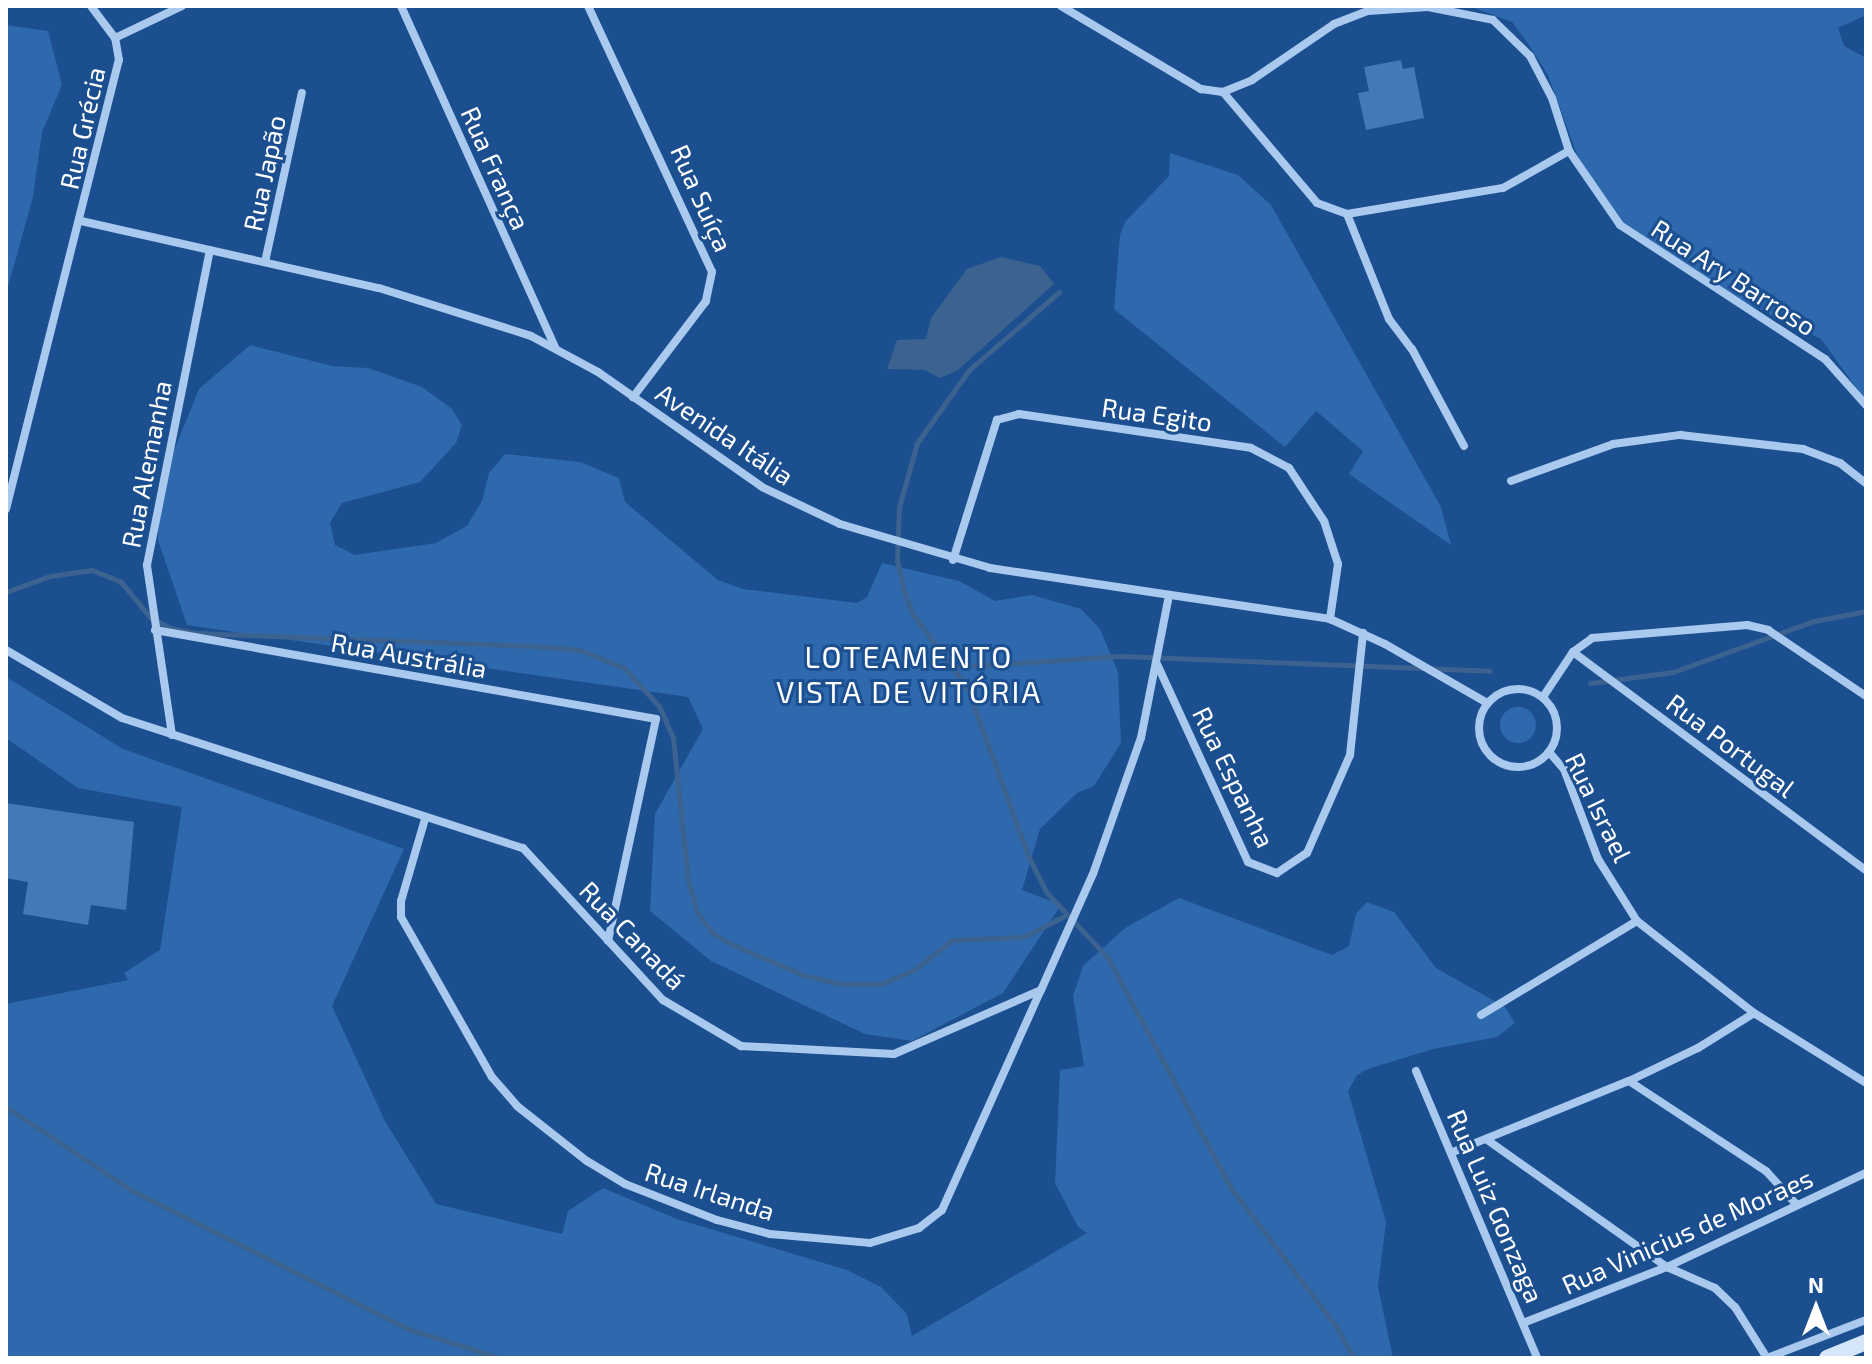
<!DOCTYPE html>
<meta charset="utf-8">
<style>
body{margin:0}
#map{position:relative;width:1872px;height:1364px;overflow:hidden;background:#1b4f8f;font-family:"Exo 2",sans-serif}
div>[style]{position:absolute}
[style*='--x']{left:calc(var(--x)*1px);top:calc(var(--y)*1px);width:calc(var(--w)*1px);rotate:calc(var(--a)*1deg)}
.green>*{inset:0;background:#2e69ad}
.round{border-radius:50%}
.water>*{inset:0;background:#3c6290}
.stream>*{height:5px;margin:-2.5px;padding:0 2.5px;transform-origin:2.5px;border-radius:2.5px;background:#3c6290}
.building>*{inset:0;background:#4478b7}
.street>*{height:8px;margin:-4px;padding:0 4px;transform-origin:4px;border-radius:4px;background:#a9c9ee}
.street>.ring{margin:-4px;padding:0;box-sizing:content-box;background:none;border:8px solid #a9c9ee;border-radius:50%}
.secondary>*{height:16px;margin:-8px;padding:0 8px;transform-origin:8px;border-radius:8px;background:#d6e6fa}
span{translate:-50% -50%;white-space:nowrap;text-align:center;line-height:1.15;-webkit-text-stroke:6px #1b4f8f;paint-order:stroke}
.street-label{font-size:26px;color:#fff}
.quarter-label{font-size:30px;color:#fff;letter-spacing:2px}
.frame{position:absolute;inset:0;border:8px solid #fff;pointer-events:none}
.north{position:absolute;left:1776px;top:1268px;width:80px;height:80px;-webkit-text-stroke:6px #1b4f8f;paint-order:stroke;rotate:0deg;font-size:22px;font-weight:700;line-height:32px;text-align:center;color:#fff}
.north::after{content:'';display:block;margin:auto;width:28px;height:36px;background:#fff;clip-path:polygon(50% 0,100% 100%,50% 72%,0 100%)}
</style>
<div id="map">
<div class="green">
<div style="clip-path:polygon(1469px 6px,1866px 6px,1866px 15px,1838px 28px,1844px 46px,1866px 58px,1866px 401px,1821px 339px,1728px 294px,1621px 221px,1579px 160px,1548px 75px,1529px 45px,1512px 22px)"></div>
<div style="clip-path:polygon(6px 25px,48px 31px,62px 85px,42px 132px,33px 197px,6px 294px)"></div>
<div style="clip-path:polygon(1170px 153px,1238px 175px,1271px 205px,1441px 507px,1451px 545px,1349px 474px,1363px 451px,1316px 411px,1285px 447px,1114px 309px,1120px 235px,1125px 222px,1169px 176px)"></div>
<div style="clip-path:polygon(250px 345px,332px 366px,368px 368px,422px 387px,452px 409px,462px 425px,456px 443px,420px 482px,342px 503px,330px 523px,335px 545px,355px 555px,436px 543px,467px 526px,482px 501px,489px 473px,505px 454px,580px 462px,619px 478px,625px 502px,718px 580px,743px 589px,857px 603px,867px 597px,882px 563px,959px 581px,995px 601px,1032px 595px,1081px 609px,1100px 629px,1118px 672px,1121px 743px,1094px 786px,1077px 793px,1040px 829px,1022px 890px,1061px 905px,1003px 993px,912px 1041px,865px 1034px,711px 961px,650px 911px,655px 814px,703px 729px,688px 697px,187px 625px,158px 540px,160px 485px,199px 389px)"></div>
<div style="clip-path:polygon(6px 677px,123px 749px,404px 849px,332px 1006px,385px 1121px,436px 1204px,562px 1234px,568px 1211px,603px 1188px,677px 1219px,847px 1270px,881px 1287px,907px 1314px,912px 1336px,1087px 1233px,1078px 1227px,1055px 1183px,1060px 1070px,1084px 1066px,1073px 996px,1083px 966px,1125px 928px,1179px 898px,1332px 955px,1349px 946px,1356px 914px,1367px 902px,1394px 912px,1436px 968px,1505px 1007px,1515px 1023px,1497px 1037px,1433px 1049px,1368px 1069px,1357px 1075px,1348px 1091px,1386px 1222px,1378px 1287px,1393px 1358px,6px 1358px,6px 1004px,128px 980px,124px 973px,160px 950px,182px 807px,78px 788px,6px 738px)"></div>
<div class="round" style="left:1500px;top:707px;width:36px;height:36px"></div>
</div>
<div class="water">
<div style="clip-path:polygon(1001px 257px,1040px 266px,1054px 284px,958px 370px,940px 378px,925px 370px,887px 369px,897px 340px,926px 339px,931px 318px,967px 269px)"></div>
</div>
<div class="stream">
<div style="--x:1059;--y:292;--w:119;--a:139.1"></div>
<div style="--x:969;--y:370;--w:90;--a:125.5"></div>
<div style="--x:917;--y:443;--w:66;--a:105.7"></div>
<div style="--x:899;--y:507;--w:54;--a:92.1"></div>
<div style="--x:897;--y:561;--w:28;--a:77"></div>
<div style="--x:903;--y:588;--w:27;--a:70"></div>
<div style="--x:912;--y:613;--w:92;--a:53.4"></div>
<div style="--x:967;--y:687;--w:182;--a:70.1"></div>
<div style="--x:1029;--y:858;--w:39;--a:63"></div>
<div style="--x:1047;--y:893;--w:89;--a:46.8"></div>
<div style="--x:1108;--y:958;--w:261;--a:61.9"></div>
<div style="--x:1231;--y:1188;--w:172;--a:52.8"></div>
<div style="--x:1335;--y:1325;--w:38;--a:60"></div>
<div style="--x:6;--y:592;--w:47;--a:-20"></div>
<div style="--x:50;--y:576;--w:42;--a:-8.1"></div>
<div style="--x:92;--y:570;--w:31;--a:22"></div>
<div style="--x:121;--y:582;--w:45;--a:50.4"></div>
<div style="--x:150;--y:617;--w:23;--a:29"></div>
<div style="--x:170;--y:628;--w:25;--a:11"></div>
<div style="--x:195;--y:633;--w:340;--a:2.2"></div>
<div style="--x:535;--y:646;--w:45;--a:5.1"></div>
<div style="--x:580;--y:650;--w:48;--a:22.2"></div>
<div style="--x:624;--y:668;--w:52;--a:47.4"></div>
<div style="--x:659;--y:706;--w:35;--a:66"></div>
<div style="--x:673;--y:738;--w:144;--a:84"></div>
<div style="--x:688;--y:881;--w:33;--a:74"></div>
<div style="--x:697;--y:913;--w:26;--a:51"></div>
<div style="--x:713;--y:933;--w:21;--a:31"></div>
<div style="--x:731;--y:944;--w:78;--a:23.3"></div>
<div style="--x:803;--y:975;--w:39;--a:13"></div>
<div style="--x:841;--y:984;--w:40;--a:0"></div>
<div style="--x:881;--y:984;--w:36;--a:-23"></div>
<div style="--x:914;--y:970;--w:48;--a:-38.3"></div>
<div style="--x:952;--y:940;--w:72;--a:-2.4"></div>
<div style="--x:1024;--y:937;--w:47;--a:-27.6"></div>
<div style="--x:952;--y:667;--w:169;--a:-3.7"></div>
<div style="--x:1121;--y:656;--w:369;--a:2.3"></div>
<div style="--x:1590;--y:683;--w:84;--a:-7.5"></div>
<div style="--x:1673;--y:672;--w:150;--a:-19.9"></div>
<div style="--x:1814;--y:621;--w:53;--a:-10.9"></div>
<div style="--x:6;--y:1107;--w:150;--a:33.6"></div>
<div style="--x:131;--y:1190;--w:310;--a:26.6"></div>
<div style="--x:408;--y:1329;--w:96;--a:17.5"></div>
</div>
<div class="building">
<div style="clip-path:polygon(1401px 60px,1403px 69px,1414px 67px,1424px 118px,1366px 130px,1358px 93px,1369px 91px,1364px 67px)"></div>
<div style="clip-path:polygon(6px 803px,134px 822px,126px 910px,91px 905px,88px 925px,23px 914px,28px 882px,6px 878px)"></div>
</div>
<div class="street">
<div style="--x:401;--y:6;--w:374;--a:65.7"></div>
<div style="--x:588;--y:6;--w:293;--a:65"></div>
<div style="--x:712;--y:272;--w:30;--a:102"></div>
<div style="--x:706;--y:301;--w:121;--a:127.2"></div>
<div style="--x:1061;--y:6;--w:163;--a:30.7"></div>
<div style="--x:1201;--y:89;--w:22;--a:8"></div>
<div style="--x:1223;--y:92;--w:31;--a:-22"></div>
<div style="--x:1252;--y:80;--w:99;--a:-34.3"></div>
<div style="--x:1334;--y:24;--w:36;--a:-21"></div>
<div style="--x:1368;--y:11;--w:60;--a:-3.8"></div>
<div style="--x:1428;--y:7;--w:66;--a:11.3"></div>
<div style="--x:1493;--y:20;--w:52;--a:44.2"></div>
<div style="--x:1530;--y:56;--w:47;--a:62.4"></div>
<div style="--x:1552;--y:98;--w:56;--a:72.2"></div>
<div style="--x:1569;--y:151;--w:90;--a:55.4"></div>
<div style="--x:1620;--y:225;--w:245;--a:33.2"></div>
<div style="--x:1825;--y:359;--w:62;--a:48.3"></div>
<div style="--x:115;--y:38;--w:74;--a:-25.5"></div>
<div style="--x:1223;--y:92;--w:145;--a:49.7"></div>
<div style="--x:1317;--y:203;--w:32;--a:20"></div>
<div style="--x:1347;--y:214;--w:113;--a:68.2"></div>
<div style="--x:1389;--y:319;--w:38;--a:53"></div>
<div style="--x:1412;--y:349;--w:110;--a:61.8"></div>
<div style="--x:1347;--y:214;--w:158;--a:-9.5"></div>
<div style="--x:1503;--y:188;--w:76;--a:-29.3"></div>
<div style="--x:81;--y:221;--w:305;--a:12.7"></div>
<div style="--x:379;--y:288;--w:159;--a:17.5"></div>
<div style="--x:531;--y:336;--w:76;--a:28.2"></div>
<div style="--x:598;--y:372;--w:200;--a:35"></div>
<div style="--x:762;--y:487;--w:86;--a:25.4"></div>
<div style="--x:840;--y:524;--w:156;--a:16.3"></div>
<div style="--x:990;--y:568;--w:344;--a:8.5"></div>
<div style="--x:1330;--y:619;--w:60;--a:24.4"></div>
<div style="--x:1385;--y:644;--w:118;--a:30"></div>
<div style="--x:265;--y:262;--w:173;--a:-77.7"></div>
<div style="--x:1511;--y:481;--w:109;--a:-19.9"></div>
<div style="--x:1613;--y:444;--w:68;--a:-7.7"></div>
<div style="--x:1680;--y:435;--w:124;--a:6.5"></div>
<div style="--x:1803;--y:449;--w:40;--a:21"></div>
<div style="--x:1840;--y:463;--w:33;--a:38"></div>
<div style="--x:6;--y:509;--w:463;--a:-75.9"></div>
<div style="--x:119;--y:60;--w:22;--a:-100"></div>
<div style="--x:115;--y:38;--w:40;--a:-127"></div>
<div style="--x:953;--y:560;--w:147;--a:-72.6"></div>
<div style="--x:997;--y:420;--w:23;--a:-15"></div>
<div style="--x:1019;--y:414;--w:234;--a:8.3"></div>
<div style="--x:1251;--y:448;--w:43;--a:27.8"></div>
<div style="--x:1289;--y:468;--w:64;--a:56.6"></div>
<div style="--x:1324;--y:521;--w:45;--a:72"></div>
<div style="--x:1338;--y:564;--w:56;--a:98.3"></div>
<div style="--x:155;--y:630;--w:509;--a:10.07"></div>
<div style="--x:656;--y:719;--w:227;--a:102.2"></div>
<div style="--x:6;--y:650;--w:134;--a:30.4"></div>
<div style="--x:122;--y:718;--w:422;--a:18"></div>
<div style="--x:523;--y:848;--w:207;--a:47.4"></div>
<div style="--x:663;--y:1000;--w:91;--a:30.5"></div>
<div style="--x:741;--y:1046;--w:153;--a:3"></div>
<div style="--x:894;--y:1054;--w:160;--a:-23.5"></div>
<div style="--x:1041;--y:990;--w:127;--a:-65.9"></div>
<div style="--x:1093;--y:874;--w:144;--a:-70.6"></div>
<div style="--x:1141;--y:738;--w:146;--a:-78.9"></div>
<div style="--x:1573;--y:652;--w:365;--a:36.7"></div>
<div style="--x:1157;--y:664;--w:218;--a:65.3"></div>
<div style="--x:1248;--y:862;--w:31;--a:21"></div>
<div style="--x:1277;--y:873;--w:36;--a:-34"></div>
<div style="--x:1307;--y:853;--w:107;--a:-66.3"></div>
<div style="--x:1350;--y:755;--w:123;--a:-83.9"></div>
<div class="ring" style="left:1479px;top:689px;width:70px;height:70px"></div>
<div style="--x:1543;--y:697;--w:54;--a:-56.3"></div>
<div style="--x:1573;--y:652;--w:24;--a:-36"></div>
<div style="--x:1592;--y:638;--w:156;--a:-4.8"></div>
<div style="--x:1747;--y:625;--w:22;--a:13"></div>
<div style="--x:1768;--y:630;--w:118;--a:34"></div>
<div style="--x:172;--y:735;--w:172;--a:-98.4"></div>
<div style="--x:147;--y:565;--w:321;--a:-78.7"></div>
<div style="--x:1549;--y:752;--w:23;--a:49"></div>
<div style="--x:1564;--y:769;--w:96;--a:69.3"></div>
<div style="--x:1598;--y:859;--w:73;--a:57.8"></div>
<div style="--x:1637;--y:921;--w:149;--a:38.2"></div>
<div style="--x:1754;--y:1013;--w:132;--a:32"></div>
<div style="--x:425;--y:819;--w:85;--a:106.3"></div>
<div style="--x:401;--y:901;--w:16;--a:90"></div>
<div style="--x:401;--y:917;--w:184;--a:60.4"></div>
<div style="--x:492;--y:1077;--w:38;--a:49"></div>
<div style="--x:517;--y:1106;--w:89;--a:38.2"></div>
<div style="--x:587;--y:1161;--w:44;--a:31.2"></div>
<div style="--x:625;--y:1184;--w:99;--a:21.4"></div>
<div style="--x:717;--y:1220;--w:55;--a:14.8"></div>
<div style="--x:770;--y:1234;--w:100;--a:5.1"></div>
<div style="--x:870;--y:1243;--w:51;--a:-17"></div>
<div style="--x:919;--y:1228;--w:29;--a:-38"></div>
<div style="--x:942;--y:1210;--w:241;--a:-65.8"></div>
<div style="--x:1481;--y:1015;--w:182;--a:-31.1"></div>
<div style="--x:1416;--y:1071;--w:311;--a:67.1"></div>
<div style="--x:1629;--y:1081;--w:164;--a:33.3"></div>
<div style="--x:1766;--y:1171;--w:45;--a:47.7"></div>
<div style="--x:1486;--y:1139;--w:222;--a:35.3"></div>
<div style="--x:1667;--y:1267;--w:52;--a:23.6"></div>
<div style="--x:1715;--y:1288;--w:28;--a:44"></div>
<div style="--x:1735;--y:1307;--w:60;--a:57.9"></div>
<div style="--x:1453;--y:1152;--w:190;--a:-22"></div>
<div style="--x:1629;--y:1081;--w:76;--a:-25.6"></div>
<div style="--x:1698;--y:1048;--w:66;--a:-32"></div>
<div style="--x:1523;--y:1323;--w:155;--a:-21.3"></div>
<div style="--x:1667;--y:1267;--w:220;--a:-25.3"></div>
<div style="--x:1767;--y:1358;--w:106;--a:-21"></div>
</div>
<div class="secondary">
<div style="--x:1827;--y:1358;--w:42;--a:-22.3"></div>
</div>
<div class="street-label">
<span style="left:82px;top:128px;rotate:-77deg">Rua Grécia</span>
<span style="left:496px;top:168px;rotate:66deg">Rua França</span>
<span style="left:264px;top:173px;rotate:-78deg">Rua Japão</span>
<span style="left:702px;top:198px;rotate:66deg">Rua Suíça</span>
<span style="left:1734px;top:277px;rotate:33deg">Rua Ary Barroso</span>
<span style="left:1157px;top:414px;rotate:8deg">Rua Egito</span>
<span style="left:725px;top:434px;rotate:34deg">Avenida Itália</span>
<span style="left:146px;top:464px;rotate:-79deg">Rua Alemanha</span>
<span style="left:409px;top:655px;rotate:10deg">Rua Austrália</span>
<span style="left:1731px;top:745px;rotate:37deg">Rua Portugal</span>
<span style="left:1234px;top:777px;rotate:64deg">Rua Espanha</span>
<span style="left:1599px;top:807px;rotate:64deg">Rua Israel</span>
<span style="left:633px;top:935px;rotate:46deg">Rua Canadá</span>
<span style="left:710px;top:1191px;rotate:18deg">Rua Irlanda</span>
<span style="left:1496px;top:1206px;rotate:67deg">Rua Luiz Gonzaga</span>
<span style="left:1687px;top:1231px;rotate:-24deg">Rua Vinicius de Moraes</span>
</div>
<div class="quarter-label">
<span style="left:909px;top:673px">LOTEAMENTO<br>VISTA DE VITÓRIA</span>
</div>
<div class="frame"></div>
<div class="north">N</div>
</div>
